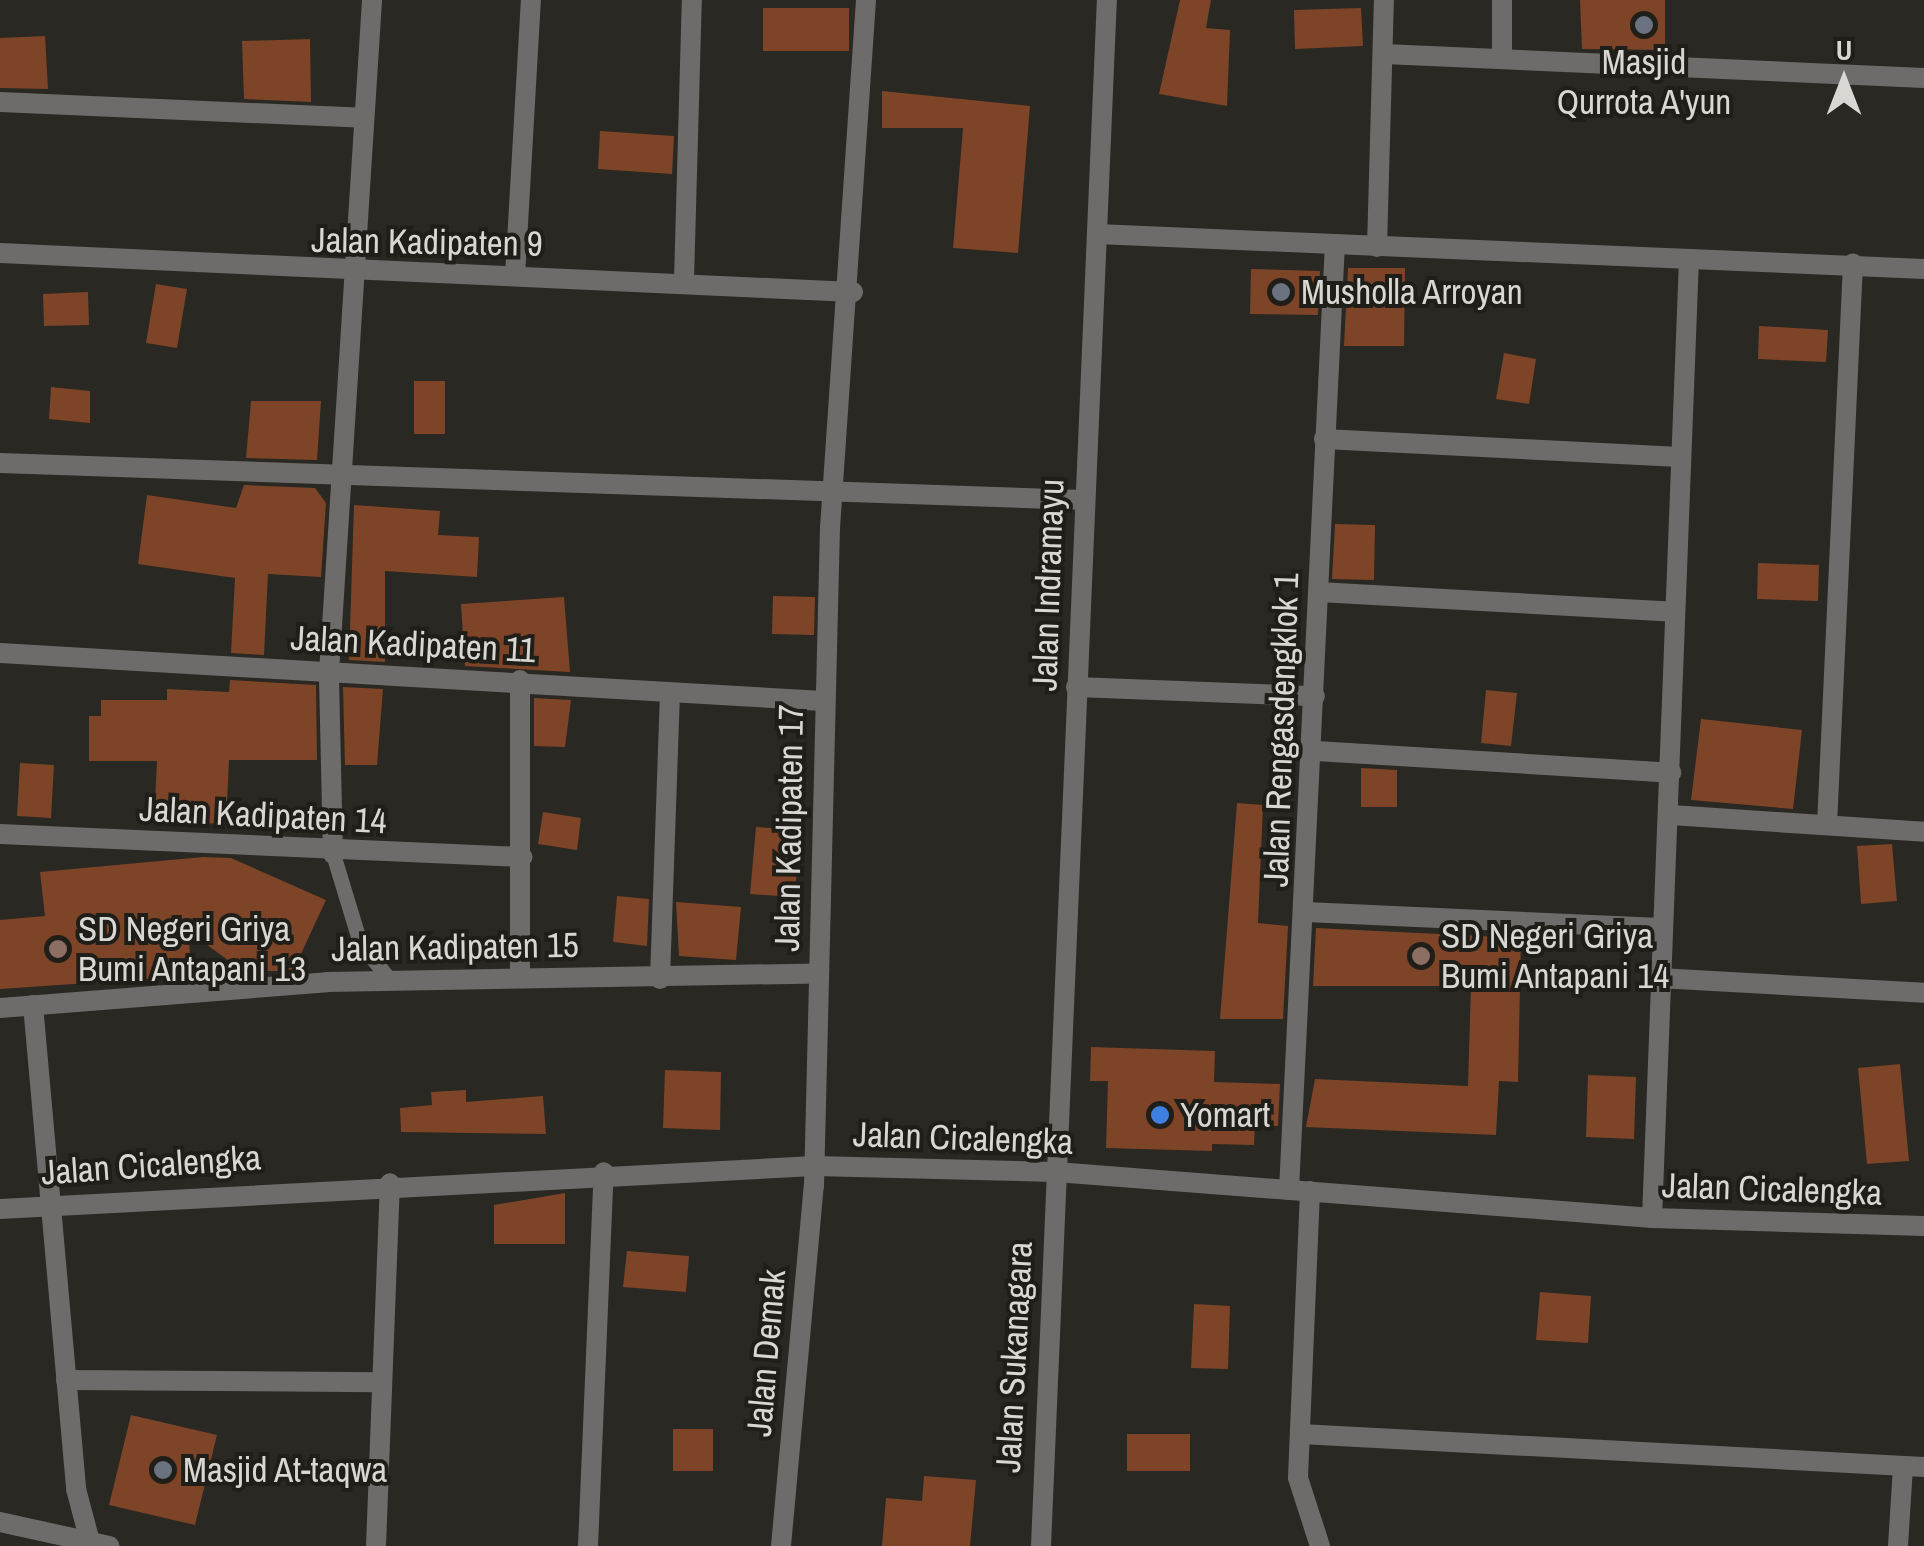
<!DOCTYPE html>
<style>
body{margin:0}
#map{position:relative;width:1924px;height:1546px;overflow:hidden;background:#292822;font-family:"Archivo Narrow",sans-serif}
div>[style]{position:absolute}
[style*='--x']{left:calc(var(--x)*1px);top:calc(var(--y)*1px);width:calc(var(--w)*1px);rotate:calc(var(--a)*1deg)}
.building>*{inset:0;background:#7d4427}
.lane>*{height:15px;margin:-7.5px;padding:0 7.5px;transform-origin:7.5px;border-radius:7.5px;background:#6e6b6b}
.street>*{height:20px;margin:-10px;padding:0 10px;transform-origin:10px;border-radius:10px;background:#6e6b6b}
.dots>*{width:28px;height:28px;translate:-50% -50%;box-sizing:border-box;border:5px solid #201e18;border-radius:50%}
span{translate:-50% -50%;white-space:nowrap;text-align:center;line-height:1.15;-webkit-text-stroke:8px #201e18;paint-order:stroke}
.poi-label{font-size:35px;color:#d8d7d3}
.left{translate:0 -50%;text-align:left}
.street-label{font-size:35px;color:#d8d7d3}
.north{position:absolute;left:1794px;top:30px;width:100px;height:100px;-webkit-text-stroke:8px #201e18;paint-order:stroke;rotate:0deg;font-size:28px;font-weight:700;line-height:40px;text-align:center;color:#d8d7d3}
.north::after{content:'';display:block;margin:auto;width:35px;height:45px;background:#d8d7d3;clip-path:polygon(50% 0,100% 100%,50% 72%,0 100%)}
</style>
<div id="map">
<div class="building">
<div style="clip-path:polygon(1180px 0,1211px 0,1206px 28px,1230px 30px,1227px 106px,1159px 94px)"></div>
<div style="clip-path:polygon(1580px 0,1665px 0,1665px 50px,1582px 49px)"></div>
<div style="clip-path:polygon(763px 8px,849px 8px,849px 51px,763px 51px)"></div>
<div style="clip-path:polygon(1361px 8px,1363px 46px,1295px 49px,1294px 10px)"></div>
<div style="clip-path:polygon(45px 36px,48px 89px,0 88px,0 38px)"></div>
<div style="clip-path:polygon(310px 39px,311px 102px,244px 99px,242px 41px)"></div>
<div style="clip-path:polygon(882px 91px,1030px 106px,1018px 253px,953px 248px,963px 128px,882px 128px)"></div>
<div style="clip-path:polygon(600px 131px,674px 136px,672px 174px,598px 169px)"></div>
<div style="clip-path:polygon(1348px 268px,1405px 268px,1404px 346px,1344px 346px)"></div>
<div style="clip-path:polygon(1251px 269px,1320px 271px,1318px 315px,1250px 314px)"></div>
<div style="clip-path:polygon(156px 284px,187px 289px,177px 348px,146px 343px)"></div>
<div style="clip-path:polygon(88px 292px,89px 325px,44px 326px,43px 294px)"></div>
<div style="clip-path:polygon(1759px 326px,1828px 330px,1826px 362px,1758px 359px)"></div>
<div style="clip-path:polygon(1504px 353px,1536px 359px,1529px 404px,1496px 399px)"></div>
<div style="clip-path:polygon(414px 381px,445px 381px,445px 434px,414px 434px)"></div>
<div style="clip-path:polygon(51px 387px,90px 391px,90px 423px,49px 419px)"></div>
<div style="clip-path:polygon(251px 401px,321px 401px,317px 460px,246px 458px)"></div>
<div style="clip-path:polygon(244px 485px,315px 488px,326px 503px,321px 577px,268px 574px,264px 655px,231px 653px,235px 578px,138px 564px,147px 495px,236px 508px)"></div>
<div style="clip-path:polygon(354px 505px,440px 511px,438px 535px,479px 537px,477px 577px,385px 571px,385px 662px,349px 660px)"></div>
<div style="clip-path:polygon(1335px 524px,1375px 525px,1374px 580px,1332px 579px)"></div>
<div style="clip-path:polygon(1758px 563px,1819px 565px,1818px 601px,1757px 599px)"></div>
<div style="clip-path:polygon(773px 596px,815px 597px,814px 635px,772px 634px)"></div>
<div style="clip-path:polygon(564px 597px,570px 672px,465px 666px,461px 604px)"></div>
<div style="clip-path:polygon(230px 680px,316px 685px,317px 760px,229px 760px,226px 824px,154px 821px,157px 761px,89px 761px,89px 716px,101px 716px,101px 700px,167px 700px,167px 689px,229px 692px)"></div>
<div style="clip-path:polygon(343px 687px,383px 689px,377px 765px,345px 765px)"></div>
<div style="clip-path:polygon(1486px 690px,1517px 693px,1511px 746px,1481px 743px)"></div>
<div style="clip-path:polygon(534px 698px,571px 700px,565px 747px,534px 746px)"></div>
<div style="clip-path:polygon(1701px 719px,1802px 730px,1793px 809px,1691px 800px)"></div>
<div style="clip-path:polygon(20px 763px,54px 765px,51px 818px,17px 816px)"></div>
<div style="clip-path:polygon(1361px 768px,1397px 770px,1397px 807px,1361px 807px)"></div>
<div style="clip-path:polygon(1237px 803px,1263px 805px,1258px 923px,1288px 926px,1283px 1019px,1220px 1019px)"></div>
<div style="clip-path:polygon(543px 812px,581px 818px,577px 850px,538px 844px)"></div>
<div style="clip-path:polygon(756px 827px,802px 830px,794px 897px,750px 894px)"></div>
<div style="clip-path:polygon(1892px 844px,1897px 901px,1861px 904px,1857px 846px)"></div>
<div style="clip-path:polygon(203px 857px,231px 858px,326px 900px,293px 971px,243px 971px,188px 931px,192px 976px,0 989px,0 920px,45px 916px,40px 872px)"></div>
<div style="clip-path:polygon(617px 896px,649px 899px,647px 946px,613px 942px)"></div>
<div style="clip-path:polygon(676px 902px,741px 907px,736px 960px,679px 956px)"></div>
<div style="clip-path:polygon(1316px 928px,1521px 938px,1518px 1082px,1499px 1081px,1496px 1135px,1306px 1127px,1315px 1079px,1468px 1086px,1471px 986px,1313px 986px)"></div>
<div style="clip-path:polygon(1091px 1047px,1215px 1051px,1214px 1082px,1280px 1084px,1278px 1126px,1255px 1125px,1254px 1145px,1212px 1144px,1212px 1151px,1106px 1148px,1108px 1081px,1090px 1081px)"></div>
<div style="clip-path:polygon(1900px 1064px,1909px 1161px,1867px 1164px,1858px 1068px)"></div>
<div style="clip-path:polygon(665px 1070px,721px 1072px,720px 1130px,663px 1128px)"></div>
<div style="clip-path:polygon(1588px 1075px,1636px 1077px,1634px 1139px,1586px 1137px)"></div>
<div style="clip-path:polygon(466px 1090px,466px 1102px,543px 1096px,546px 1134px,401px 1132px,400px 1108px,432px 1105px,431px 1092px)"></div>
<div style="clip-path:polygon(565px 1193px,565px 1244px,494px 1244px,494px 1205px)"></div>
<div style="clip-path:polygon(627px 1251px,689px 1256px,686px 1292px,623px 1287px)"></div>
<div style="clip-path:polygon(1540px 1292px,1591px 1296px,1588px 1343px,1536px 1340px)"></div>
<div style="clip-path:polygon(1194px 1304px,1230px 1306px,1228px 1369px,1191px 1368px)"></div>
<div style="clip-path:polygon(131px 1415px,217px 1435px,195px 1525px,109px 1505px)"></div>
<div style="clip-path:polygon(673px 1429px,713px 1429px,713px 1471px,673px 1471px)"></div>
<div style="clip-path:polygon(1127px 1434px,1190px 1434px,1190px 1471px,1127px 1471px)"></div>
<div style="clip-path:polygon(924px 1476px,976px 1480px,970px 1546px,882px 1546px,886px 1498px,922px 1501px)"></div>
</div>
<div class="lane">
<div style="--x:333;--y:854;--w:93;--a:73.1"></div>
<div style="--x:360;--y:943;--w:46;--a:51.1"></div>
</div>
<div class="street">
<div style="--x:1384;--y:54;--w:541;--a:2.54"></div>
<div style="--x:1502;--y:57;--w:57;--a:-90"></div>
<div style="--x:0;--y:102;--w:363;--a:2.5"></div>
<div style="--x:1097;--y:234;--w:828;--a:2.42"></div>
<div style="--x:1377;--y:247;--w:247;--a:-88.4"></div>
<div style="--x:0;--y:253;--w:854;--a:2.62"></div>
<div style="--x:515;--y:276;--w:276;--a:-86.7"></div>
<div style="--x:684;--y:280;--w:280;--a:-88.4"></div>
<div style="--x:1324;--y:439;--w:351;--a:2.9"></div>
<div style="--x:0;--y:463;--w:1084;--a:1.96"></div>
<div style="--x:1319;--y:592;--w:355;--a:3.2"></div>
<div style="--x:0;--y:653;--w:824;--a:3.34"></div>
<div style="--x:1076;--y:687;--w:239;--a:2.2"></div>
<div style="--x:1316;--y:751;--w:356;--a:3.5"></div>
<div style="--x:1671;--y:815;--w:254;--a:3.8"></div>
<div style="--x:1827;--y:825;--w:562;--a:-87.35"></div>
<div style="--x:0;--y:834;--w:523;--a:2.52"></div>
<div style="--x:333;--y:854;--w:181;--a:-91.3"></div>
<div style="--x:329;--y:673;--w:674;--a:-86.34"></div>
<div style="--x:1306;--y:912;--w:355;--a:2.6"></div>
<div style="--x:520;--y:974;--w:294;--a:-90"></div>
<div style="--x:1659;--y:978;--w:265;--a:3.2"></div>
<div style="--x:660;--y:979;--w:287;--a:-88"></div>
<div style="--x:33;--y:1005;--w:486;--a:84.9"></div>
<div style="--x:76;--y:1489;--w:51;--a:75.1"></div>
<div style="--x:0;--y:1008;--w:328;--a:-4.5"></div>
<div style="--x:327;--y:982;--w:492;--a:-1"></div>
<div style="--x:1289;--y:1190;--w:947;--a:-87.22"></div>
<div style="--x:1310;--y:1191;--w:287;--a:92.4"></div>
<div style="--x:1298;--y:1478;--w:71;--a:72.1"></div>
<div style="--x:0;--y:1209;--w:815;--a:-3.02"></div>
<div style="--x:814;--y:1166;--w:242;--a:1.4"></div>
<div style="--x:1056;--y:1172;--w:598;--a:4.41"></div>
<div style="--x:1652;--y:1218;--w:272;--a:1.7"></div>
<div style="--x:1652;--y:1218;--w:959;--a:-87.79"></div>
<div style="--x:66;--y:1380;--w:313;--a:0.4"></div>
<div style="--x:1301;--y:1434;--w:624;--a:3.03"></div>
<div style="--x:0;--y:1522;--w:112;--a:12.4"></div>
<div style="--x:376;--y:1546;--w:363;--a:-87.8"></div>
<div style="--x:588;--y:1546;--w:374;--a:-87.6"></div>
<div style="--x:781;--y:1546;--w:362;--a:-84.8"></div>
<div style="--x:814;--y:1186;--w:658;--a:-88.61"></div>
<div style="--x:830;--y:528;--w:529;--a:-86.1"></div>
<div style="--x:1041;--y:1546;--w:1547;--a:-87.56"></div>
<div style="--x:1898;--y:1546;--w:80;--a:-86.4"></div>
</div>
<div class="dots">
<div style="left:1644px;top:25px;background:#6b7280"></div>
<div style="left:1281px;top:292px;background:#6b7280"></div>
<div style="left:58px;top:949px;background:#8d6e63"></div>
<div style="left:1421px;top:956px;background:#8d6e63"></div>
<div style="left:1160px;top:1115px;background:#3f7fe0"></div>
<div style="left:163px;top:1470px;background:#6b7280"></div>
</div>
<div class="poi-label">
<span style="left:1644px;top:82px">Masjid<br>Qurrota A'yun</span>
<span class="left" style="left:1301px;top:292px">Musholla Arroyan</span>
<span class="left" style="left:78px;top:949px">SD Negeri Griya<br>Bumi Antapani 13</span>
<span class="left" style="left:1441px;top:956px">SD Negeri Griya<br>Bumi Antapani 14</span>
<span class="left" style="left:1180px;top:1115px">Yomart</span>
<span class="left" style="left:183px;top:1470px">Masjid At-taqwa</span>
</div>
<div class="street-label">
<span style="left:427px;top:242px;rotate:1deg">Jalan Kadipaten 9</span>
<span style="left:1048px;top:585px;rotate:-88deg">Jalan Indramayu</span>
<span style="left:413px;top:644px;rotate:3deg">Jalan Kadipaten 11</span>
<span style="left:1281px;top:730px;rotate:-88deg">Jalan Rengasdengklok 1</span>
<span style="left:263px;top:815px;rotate:3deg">Jalan Kadipaten 14</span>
<span style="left:789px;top:828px;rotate:-89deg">Jalan Kadipaten 17</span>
<span style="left:455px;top:947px;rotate:-1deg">Jalan Kadipaten 15</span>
<span style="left:963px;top:1138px;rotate:2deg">Jalan Cicalengka</span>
<span style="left:151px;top:1165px;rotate:-4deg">Jalan Cicalengka</span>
<span style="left:1772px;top:1189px;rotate:2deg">Jalan Cicalengka</span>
<span style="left:766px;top:1353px;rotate:-85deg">Jalan Demak</span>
<span style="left:1014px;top:1357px;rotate:-87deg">Jalan Sukanagara</span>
</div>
<div class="north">U</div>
</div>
